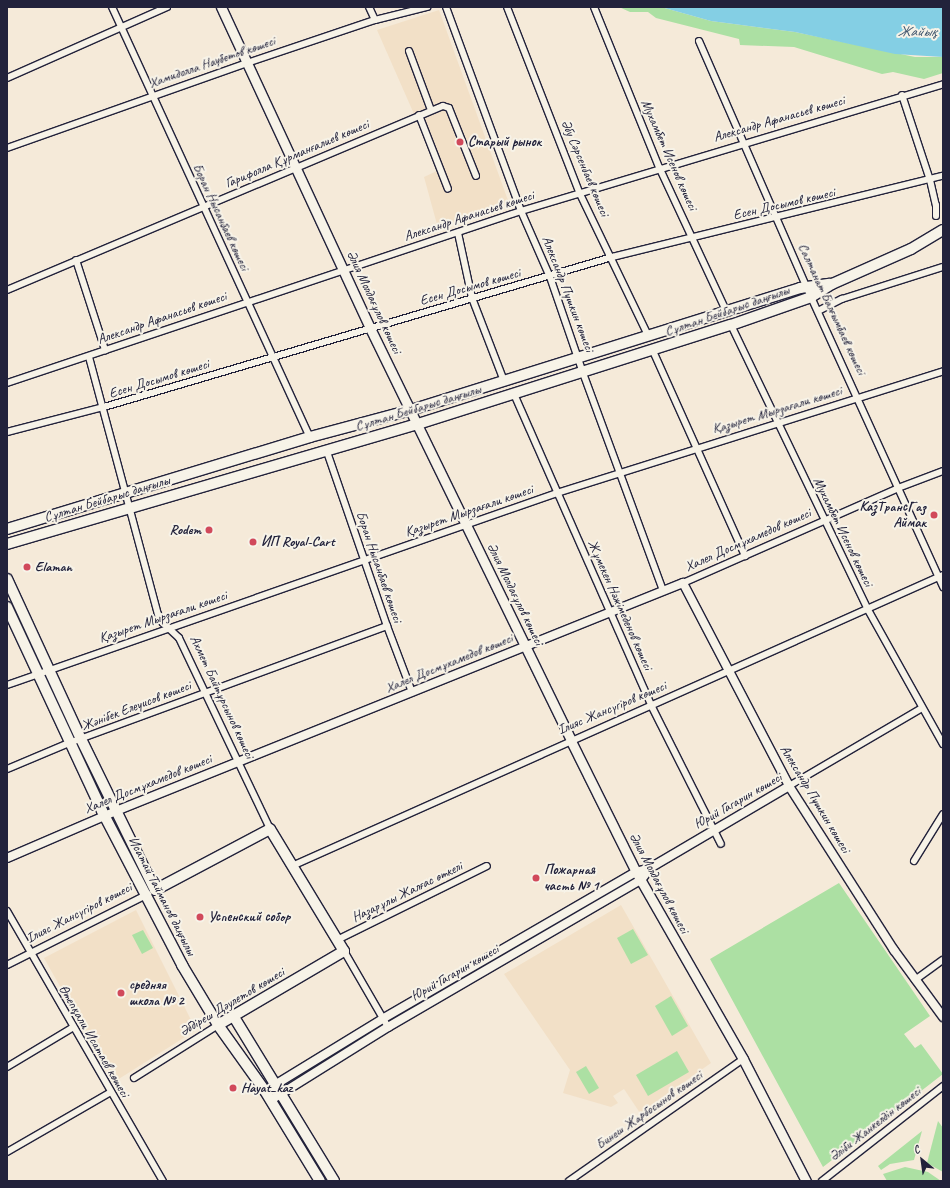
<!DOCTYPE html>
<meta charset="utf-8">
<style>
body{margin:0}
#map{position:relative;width:950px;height:1188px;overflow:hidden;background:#f5ead9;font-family:Caveat,sans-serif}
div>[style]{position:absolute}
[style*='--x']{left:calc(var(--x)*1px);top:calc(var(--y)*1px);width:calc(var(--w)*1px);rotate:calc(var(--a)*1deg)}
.built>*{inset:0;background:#f2e0c7}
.green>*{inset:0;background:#ace0a3}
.water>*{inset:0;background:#84cfe4}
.roads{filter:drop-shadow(1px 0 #22223b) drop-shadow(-1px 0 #22223b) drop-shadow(0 1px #22223b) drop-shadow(0 -1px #22223b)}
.minor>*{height:6px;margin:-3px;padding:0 3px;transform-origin:3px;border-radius:3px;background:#f7f3e8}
.tertiary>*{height:8px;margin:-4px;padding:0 4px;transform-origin:4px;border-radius:4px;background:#f7f3e8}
.secondary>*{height:9px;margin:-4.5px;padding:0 4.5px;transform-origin:4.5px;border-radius:4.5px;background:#f7f3e8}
.primary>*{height:10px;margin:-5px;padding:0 5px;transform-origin:5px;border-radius:5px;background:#f7f3e8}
.dots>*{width:11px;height:11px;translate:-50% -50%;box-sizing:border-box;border:2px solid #f7f3e8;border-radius:50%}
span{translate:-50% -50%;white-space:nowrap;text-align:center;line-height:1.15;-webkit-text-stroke:4px #f7f3e8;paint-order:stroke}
.street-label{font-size:14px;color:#22223b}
.poi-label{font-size:14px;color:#22223b;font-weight:700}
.left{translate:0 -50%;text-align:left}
.right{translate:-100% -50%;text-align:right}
.water-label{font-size:15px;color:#3f566e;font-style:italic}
.frame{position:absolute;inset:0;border:8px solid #22223b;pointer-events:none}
.north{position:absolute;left:902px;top:1140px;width:40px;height:40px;-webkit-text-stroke:3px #f7f3e8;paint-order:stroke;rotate:331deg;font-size:11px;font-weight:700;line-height:16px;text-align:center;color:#22223b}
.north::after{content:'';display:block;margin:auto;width:14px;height:18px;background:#22223b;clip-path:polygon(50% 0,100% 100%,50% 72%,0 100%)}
</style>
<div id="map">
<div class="built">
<div style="clip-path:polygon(439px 10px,509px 203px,438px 228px,424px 177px,441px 169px,423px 113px,414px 114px,377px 30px)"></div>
<div style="clip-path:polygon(621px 905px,711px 1063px,640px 1113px,624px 1089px,613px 1096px,618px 1103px,611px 1107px,563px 1093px,570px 1070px,504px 974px)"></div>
<div style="clip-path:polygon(136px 910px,196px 1030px,114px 1082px,44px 958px)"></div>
</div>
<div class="green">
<div style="clip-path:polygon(619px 7px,661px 7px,711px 21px,795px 32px,915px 57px,943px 57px,943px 73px,924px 79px,893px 72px,882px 74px,794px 47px,740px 45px,739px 39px,656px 18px,648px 12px,630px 12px)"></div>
<div style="clip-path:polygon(839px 883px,930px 1016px,904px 1034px,915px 1048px,921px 1044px,943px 1074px,823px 1167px,710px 959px)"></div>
<div style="clip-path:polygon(633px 929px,648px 955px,631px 964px,617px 938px)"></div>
<div style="clip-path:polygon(143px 930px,153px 948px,142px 954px,132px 935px)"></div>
<div style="clip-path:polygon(671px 996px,688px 1026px,672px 1036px,655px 1006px)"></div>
<div style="clip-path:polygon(677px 1051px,689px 1072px,648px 1096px,636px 1075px)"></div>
<div style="clip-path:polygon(586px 1066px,599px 1088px,589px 1094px,576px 1072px)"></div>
<div style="clip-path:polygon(938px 1121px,943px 1128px,943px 1172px,927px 1163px)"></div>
<div style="clip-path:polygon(922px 1131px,914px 1160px,890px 1164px,881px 1170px,878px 1166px)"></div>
<div style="clip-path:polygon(905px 1167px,928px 1172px,941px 1181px,887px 1181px,883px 1174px)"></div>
</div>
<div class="water">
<div style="clip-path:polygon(661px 7px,943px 7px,943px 57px,895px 54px,795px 32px,711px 21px)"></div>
</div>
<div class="roads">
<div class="minor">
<div style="--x:112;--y:7;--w:473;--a:65.3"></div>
<div style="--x:369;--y:7;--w:14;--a:65"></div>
<div style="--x:446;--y:7;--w:217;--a:69.8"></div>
<div style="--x:521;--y:211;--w:72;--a:66.3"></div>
<div style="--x:550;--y:277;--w:102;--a:71"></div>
<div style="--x:583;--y:373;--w:232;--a:69.8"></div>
<div style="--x:507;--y:7;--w:201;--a:68.7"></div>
<div style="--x:580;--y:194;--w:157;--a:64.3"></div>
<div style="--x:594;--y:7;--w:173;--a:67.9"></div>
<div style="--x:659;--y:167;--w:159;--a:65"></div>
<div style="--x:699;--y:41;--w:279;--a:66.4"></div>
<div style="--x:811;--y:297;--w:319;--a:65.5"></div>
<div style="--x:409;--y:51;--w:63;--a:69.6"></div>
<div style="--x:7;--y:78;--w:175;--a:-23.9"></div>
<div style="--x:902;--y:95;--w:89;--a:71.8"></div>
<div style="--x:930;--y:180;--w:26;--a:77"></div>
<div style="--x:936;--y:205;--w:11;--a:90"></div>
<div style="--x:419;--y:115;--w:79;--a:68.6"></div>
<div style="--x:7;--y:148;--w:255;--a:-19.5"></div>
<div style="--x:247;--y:63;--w:135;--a:-18.6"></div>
<div style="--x:375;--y:20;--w:54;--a:-14"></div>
<div style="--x:458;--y:233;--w:66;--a:77.8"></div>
<div style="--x:472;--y:298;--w:89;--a:68.9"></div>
<div style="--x:76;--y:260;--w:95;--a:72.1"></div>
<div style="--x:7;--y:290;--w:473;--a:-22.9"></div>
<div style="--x:443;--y:106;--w:6;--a:18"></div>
<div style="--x:449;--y:108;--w:73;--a:68.3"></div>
<div style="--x:818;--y:311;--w:27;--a:-27"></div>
<div style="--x:842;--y:299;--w:106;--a:-17.6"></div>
<div style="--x:731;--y:325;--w:314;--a:64.3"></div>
<div style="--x:867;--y:608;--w:156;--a:60.8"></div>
<div style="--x:653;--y:351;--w:225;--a:65.8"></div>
<div style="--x:89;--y:357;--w:266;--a:75"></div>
<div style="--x:158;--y:614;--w:9;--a:63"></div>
<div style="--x:162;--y:622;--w:23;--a:43"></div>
<div style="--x:179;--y:638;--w:212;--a:64.5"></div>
<div style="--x:7;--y:383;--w:542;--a:-18.5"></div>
<div style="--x:521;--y:211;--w:441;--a:-16.7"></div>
<div style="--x:514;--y:394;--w:342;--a:66.2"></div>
<div style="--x:652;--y:707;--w:153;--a:63.3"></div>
<div style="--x:7;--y:432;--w:100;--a:-14.5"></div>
<div style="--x:104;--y:407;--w:530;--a:-16.45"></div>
<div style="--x:612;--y:257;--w:341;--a:-13.8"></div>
<div style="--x:326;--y:449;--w:187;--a:71"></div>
<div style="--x:387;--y:626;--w:71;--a:69.3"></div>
<div style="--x:683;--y:583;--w:235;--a:-23.8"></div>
<div style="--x:898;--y:488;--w:48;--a:-20.7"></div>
<div style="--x:7;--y:685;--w:583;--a:-19.24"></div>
<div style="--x:557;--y:493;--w:405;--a:-17.5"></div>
<div style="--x:7;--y:769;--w:67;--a:-22.8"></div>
<div style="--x:69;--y:743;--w:339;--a:-20.2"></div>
<div style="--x:789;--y:786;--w:154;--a:-30.4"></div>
<div style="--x:914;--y:861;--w:55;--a:-58.3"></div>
<div style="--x:292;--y:866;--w:713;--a:-24.08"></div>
<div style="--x:7;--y:911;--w:312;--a:60"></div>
<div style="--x:337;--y:940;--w:167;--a:-26.3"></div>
<div style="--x:344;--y:951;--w:88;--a:59.9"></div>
<div style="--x:7;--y:965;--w:158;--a:-26.7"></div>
<div style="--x:915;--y:980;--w:34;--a:-36"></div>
<div style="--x:7;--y:1067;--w:76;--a:-31"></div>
<div style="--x:134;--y:1078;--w:99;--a:-32.2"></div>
<div style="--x:7;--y:1152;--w:120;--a:-30"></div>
<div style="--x:569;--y:1181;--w:213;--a:-35"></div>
<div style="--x:822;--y:1181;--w:154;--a:-38.1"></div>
</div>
<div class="tertiary">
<div style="--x:7;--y:858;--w:119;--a:-23.3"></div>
<div style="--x:116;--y:811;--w:611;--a:-21.91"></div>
<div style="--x:683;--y:583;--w:229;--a:62.4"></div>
<div style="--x:789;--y:786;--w:195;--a:57.4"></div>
<div style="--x:894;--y:950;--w:83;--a:53.8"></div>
<div style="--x:265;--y:1091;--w:140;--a:-31.5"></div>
<div style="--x:384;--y:1018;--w:291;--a:-30.1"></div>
<div style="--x:636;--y:872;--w:15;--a:-16"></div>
<div style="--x:650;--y:868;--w:161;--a:-30.5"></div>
<div style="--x:271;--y:1100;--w:138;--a:-32"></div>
<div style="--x:388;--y:1027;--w:293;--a:-30.2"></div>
<div style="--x:641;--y:880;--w:15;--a:-53"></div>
</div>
<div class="secondary">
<div style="--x:221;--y:7;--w:354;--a:65.1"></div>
<div style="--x:370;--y:328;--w:459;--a:64"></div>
<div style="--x:571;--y:741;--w:146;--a:63.6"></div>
<div style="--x:636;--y:872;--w:215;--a:60.2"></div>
<div style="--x:743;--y:1059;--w:137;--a:62.7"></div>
</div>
<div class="primary">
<div style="--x:7;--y:529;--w:317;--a:-16.9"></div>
<div style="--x:310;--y:437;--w:105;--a:-15"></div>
<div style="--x:411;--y:410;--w:408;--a:-17.4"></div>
<div style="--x:800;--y:288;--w:30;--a:-8"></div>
<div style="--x:7;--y:544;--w:428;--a:-16.3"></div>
<div style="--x:418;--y:424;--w:328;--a:-17.6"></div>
<div style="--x:731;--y:325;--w:85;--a:-19.3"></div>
<div style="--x:811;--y:297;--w:25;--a:-32"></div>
<div style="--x:832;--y:284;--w:86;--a:-23.9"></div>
<div style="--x:911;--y:249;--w:37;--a:-31"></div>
<div style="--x:7;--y:579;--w:176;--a:65.2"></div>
<div style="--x:81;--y:739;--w:168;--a:63.9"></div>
<div style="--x:155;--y:890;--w:130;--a:-27.9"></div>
<div style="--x:270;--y:829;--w:143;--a:58.8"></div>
<div style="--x:344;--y:951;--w:146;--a:149.6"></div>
<div style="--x:7;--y:607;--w:225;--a:65"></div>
<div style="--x:102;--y:811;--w:174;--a:62.5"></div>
<div style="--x:182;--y:965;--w:70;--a:59"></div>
<div style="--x:218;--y:1025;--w:81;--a:54.5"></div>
<div style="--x:265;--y:1091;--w:105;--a:58.6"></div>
<div style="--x:234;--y:1017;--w:192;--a:58.6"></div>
</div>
</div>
<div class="dots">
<div style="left:460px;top:142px;background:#d1495b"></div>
<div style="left:934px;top:515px;background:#d1495b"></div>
<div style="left:209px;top:530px;background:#d1495b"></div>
<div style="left:253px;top:542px;background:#d1495b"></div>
<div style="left:27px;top:567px;background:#d1495b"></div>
<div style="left:536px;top:878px;background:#d1495b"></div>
<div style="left:200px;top:917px;background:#d1495b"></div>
<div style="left:121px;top:993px;background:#d1495b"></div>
<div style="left:233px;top:1088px;background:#d1495b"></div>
</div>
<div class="street-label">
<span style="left:212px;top:62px;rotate:-19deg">Хамидолла Наубетов көшесі</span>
<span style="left:779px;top:119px;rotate:-16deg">Александр Афанасьев көшесі</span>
<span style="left:297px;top:154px;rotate:-23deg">Гарифолла Құрманғалиев көшесі</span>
<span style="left:669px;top:155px;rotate:66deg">Мухамбет Исенов көшесі</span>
<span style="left:585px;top:168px;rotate:67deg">Әбу Сәрсенбаев көшесі</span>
<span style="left:784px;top:204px;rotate:-13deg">Есен Досымов көшесі</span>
<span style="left:469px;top:216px;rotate:-18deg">Александр Афанасьев көшесі</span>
<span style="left:221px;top:217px;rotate:65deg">Боран Нысанбаев көшесі</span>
<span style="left:470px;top:287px;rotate:-16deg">Есен Досымов көшесі</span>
<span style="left:568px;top:294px;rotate:69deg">Александр Пушкин көшесі</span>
<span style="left:374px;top:302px;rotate:65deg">Әлия Молдағұлов көшесі</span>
<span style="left:832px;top:309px;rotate:65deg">Салтанат Балғымбаев көшесі</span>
<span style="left:727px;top:311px;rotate:-19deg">Сұлтан Бейбарыс даңғылы</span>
<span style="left:162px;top:318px;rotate:-19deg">Александр Афанасьев көшесі</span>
<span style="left:159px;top:379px;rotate:-17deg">Есен Досымов көшесі</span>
<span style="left:418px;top:408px;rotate:-17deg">Сұлтан Бейбарыс даңғылы</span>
<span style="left:777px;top:410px;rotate:-17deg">Қазырет Мырзағали көшесі</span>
<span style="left:107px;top:499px;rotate:-17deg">Сұлтан Бейбарыс даңғылы</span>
<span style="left:469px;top:511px;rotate:-19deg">Қазырет Мырзағали көшесі</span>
<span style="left:843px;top:532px;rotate:64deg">Мухамбет Исенов көшесі</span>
<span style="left:748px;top:540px;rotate:-24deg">Халел Досмұхамедов көшесі</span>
<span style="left:379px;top:567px;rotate:71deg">Боран Нысанбаев көшесі</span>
<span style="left:515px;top:594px;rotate:64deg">Әлия Молдағұлов көшесі</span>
<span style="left:620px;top:605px;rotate:66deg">Жұмекен Нәжімеденов көшесі</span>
<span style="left:163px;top:617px;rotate:-19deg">Қазырет Мырзағали көшесі</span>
<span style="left:449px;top:663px;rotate:-22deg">Халел Досмұхамедов көшесі</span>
<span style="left:222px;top:697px;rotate:65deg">Ахмет Байтұрсынов көшесі</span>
<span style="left:136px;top:706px;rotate:-21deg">Жәнібек Елеуисов көшесі</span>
<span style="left:612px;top:708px;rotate:-23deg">Ілияс Жансүгіров көшесі</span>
<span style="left:148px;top:784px;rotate:-22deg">Халел Досмұхамедов көшесі</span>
<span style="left:815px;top:799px;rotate:59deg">Александр Пушкин көшесі</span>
<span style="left:738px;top:801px;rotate:-30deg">Юрий Гагарин көшесі</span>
<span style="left:659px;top:883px;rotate:62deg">Әлия Молдағұлов көшесі</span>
<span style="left:407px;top:892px;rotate:-26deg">Назарұлы Жалғас өткелі</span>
<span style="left:162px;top:896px;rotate:63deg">Исатай Тайманов даңғылы</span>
<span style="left:79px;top:913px;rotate:-27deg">Ілияс Жансүгіров көшесі</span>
<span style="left:455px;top:973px;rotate:-30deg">Юрий Гагарин көшесі</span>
<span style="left:232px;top:1002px;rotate:-31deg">Әбдіреш Дәулетов көшесі</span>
<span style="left:94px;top:1041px;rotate:60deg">Өтепқали Исатаев көшесі</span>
<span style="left:649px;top:1110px;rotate:-35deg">Бинеш Жарбосынов көшесі</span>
<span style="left:875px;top:1124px;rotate:-38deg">Әліби Жанкелдін көшесі</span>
</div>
<div class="poi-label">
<span class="left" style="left:468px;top:142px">Старый рынок</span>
<span class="right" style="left:926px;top:515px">КазТрансГаз<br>Аймак</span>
<span class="right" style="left:201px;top:530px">Rodem</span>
<span class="left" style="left:261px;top:542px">ИП Royal-Cart</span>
<span class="left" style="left:35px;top:567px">Elaman</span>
<span class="left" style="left:544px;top:878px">Пожарная<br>часть № 1</span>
<span class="left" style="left:208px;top:917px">Успенский собор</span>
<span class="left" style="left:129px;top:993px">cредняя<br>школа № 2</span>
<span class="left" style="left:241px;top:1088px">Hayat_kaz</span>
</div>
<div class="water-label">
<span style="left:917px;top:32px">Жайық</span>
</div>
<div class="frame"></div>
<div class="north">С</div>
</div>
